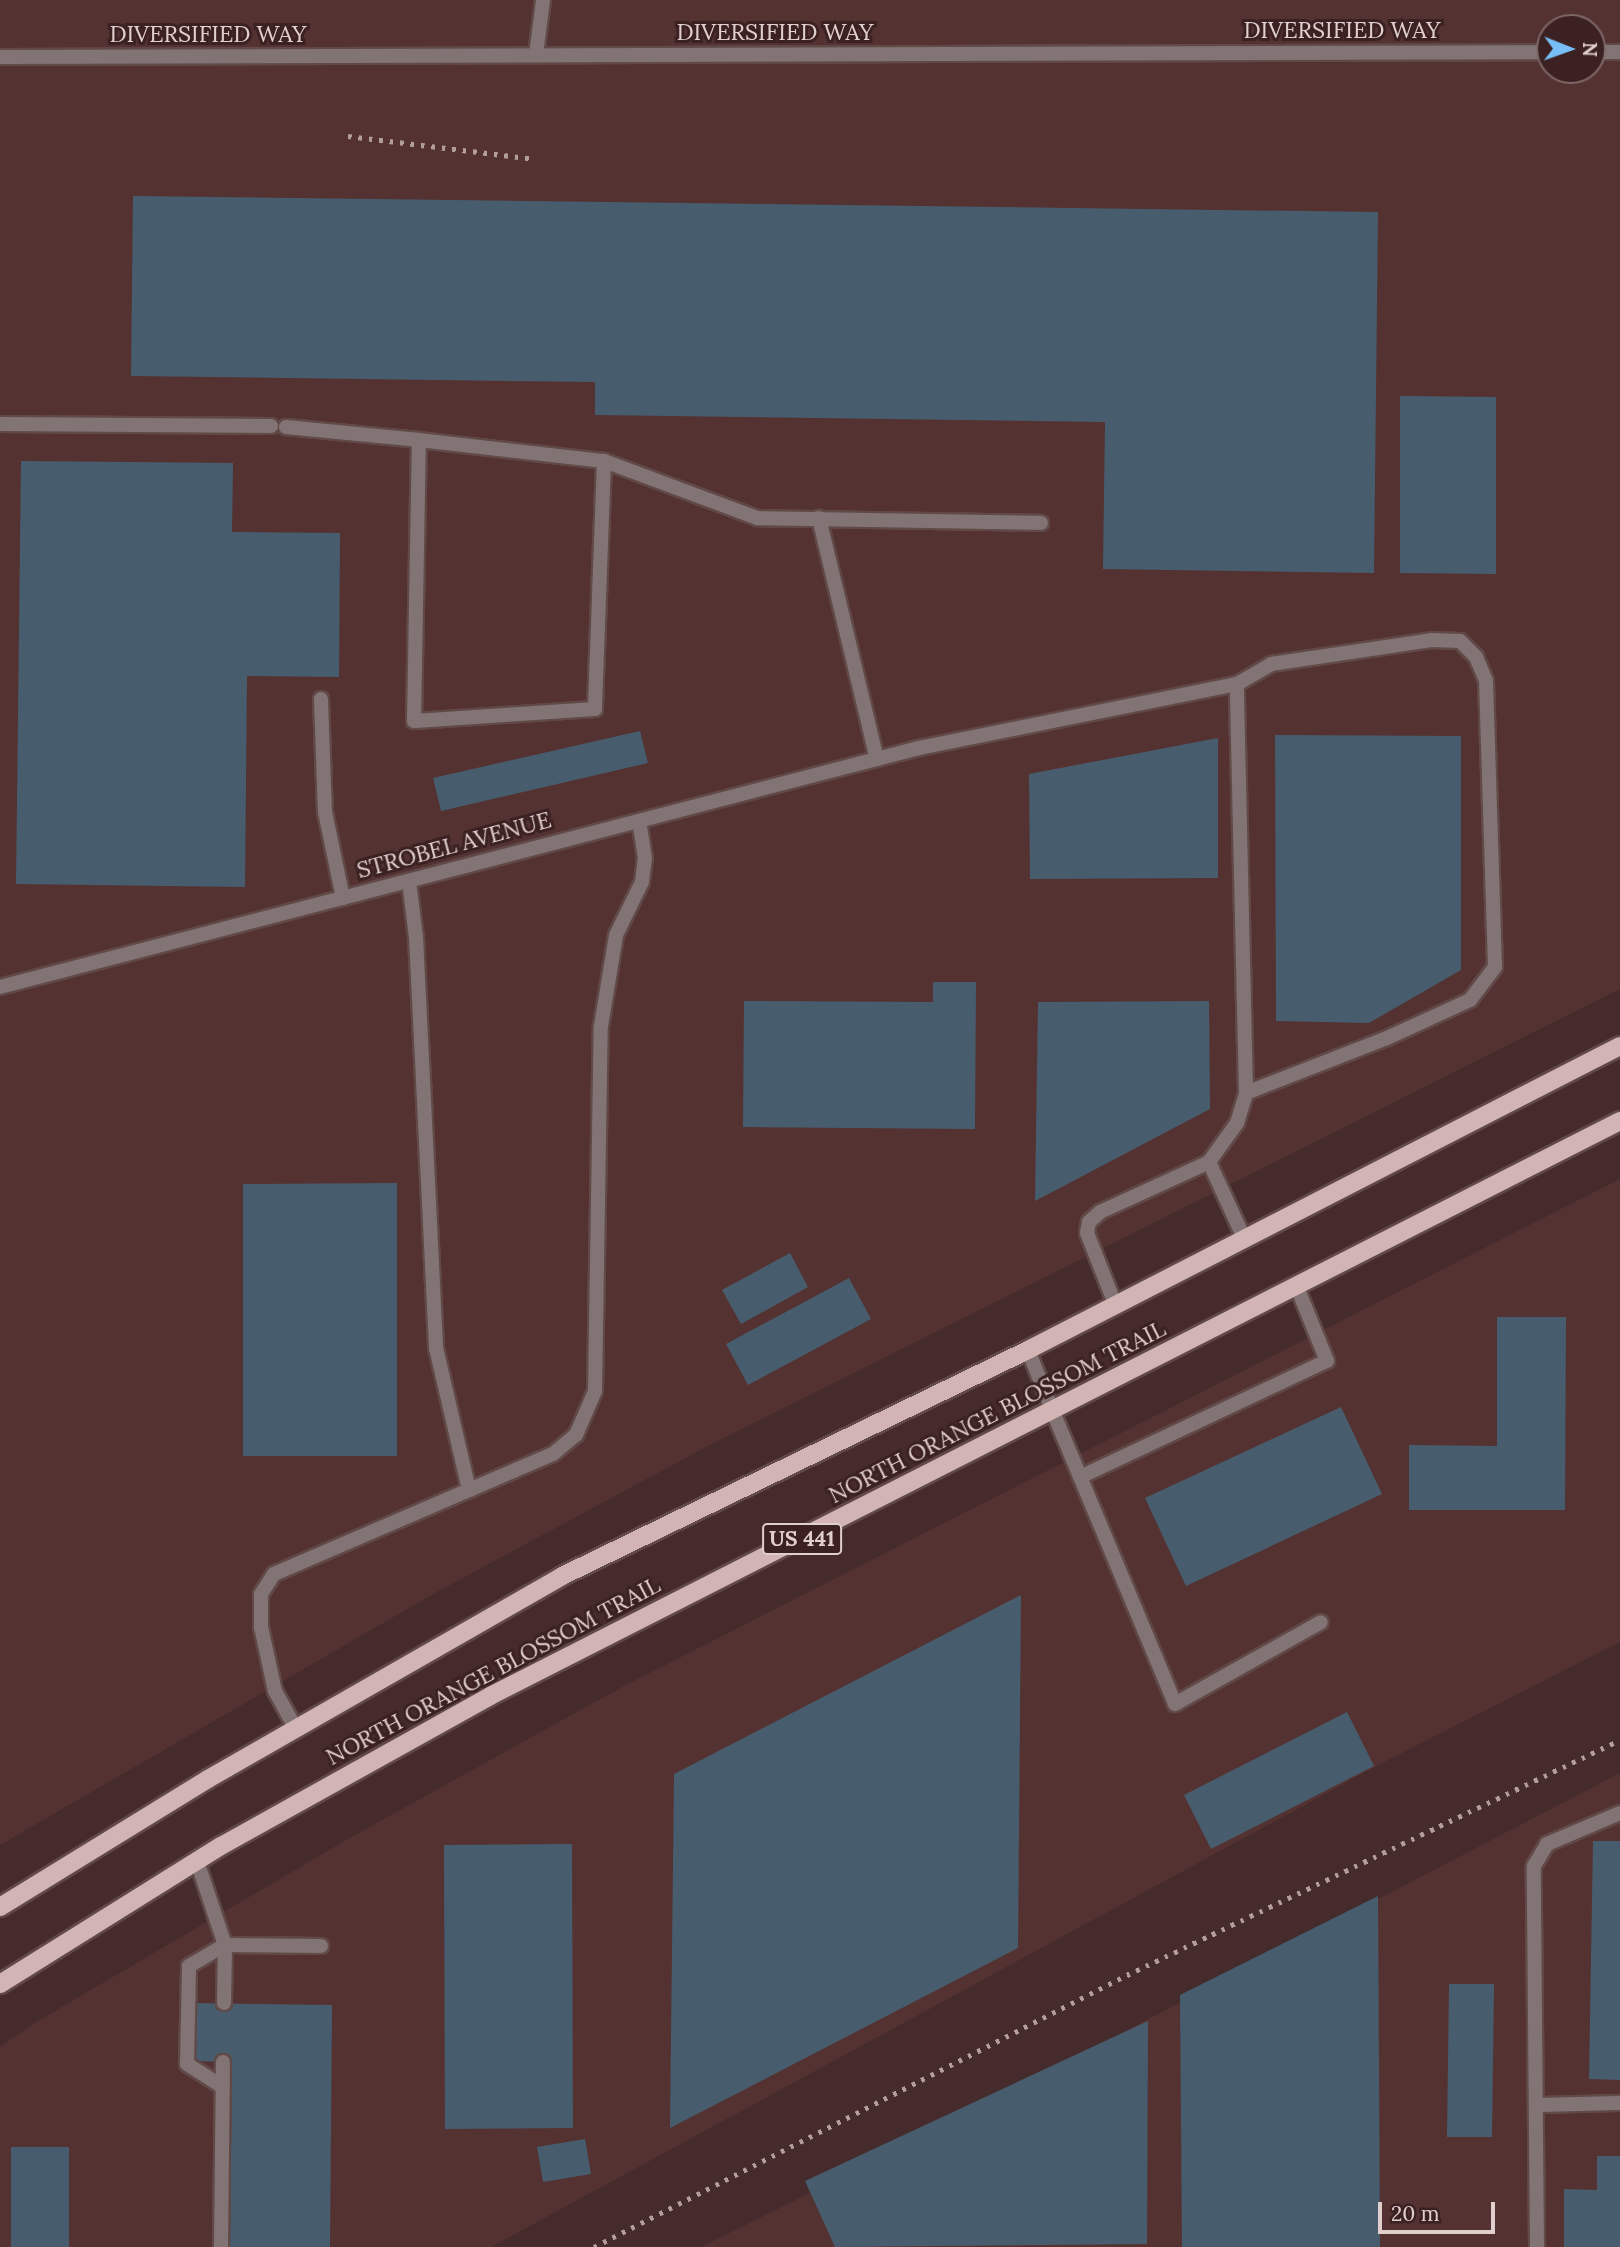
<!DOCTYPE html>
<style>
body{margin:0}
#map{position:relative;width:1620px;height:2247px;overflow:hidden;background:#452b2b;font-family:Lora,serif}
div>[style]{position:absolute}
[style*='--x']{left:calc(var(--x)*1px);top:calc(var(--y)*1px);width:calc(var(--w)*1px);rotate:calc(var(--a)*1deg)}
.built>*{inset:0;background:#543232}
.building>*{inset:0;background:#475d6e}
.roads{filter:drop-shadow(2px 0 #614948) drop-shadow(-2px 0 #614948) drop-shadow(0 2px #614948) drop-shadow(0 -2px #614948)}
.lane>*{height:14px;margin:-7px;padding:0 7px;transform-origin:7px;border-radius:7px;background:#827474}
.street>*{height:14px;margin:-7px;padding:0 7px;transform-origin:7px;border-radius:7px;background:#827474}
.primary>*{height:18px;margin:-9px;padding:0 9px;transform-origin:9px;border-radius:9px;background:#d1b4b3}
.rail>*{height:5px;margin-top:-2.5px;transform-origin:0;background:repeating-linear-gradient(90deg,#b29e9d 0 3.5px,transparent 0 10.5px)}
span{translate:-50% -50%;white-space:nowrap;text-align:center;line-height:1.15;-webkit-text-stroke:6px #3b2121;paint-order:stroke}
.shield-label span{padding:2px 5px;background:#3b2121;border:2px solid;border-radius:5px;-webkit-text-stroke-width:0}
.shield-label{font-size:21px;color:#e1cfce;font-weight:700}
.street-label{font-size:23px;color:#e1cfce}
.north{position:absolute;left:1536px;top:14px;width:70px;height:70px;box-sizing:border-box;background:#3b2121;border:2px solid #7d6766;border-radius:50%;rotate:91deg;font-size:19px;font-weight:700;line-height:28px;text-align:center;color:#e1cfce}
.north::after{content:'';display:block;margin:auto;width:24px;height:32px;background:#78bff7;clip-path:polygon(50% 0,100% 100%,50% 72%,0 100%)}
.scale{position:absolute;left:1378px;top:2202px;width:117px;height:32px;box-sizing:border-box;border:4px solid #e1cfce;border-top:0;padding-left:9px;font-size:21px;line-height:24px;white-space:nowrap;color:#e1cfce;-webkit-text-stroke:5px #3b2121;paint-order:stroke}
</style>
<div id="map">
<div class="built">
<div style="clip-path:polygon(evenodd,0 0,1620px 0,1620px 989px,706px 1447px,435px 1593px,0 1845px,0 0,1550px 28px,1592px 28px,1592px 70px,1550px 70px,1550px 28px)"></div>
<div style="clip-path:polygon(1620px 1179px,1620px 1642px,1384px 1762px,491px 2247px,0 2247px,0 2047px,38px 2021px,348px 1839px,624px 1686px)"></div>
<div style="clip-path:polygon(1620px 1773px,1620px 2247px,701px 2247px,907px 2145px)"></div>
</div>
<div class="building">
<div style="clip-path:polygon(133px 196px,1378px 212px,1374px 573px,1103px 569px,1105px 422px,595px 415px,595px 382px,131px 376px)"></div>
<div style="clip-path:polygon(1400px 396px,1496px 397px,1496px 574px,1400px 573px)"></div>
<div style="clip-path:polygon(21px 461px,233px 463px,232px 532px,340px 533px,339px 677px,247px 676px,245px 887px,16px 884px)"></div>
<div style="clip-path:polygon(640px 731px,648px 763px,441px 811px,433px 778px)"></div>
<div style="clip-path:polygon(1275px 735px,1461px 736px,1461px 970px,1369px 1023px,1276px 1021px)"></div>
<div style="clip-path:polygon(1218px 738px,1218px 878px,1030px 879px,1029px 774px)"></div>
<div style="clip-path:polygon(933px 982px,976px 982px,975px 1129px,743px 1127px,744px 1001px,933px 1002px)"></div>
<div style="clip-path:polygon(1209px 1001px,1210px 1109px,1035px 1201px,1038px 1002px)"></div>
<div style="clip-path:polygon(397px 1183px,397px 1456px,243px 1456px,243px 1184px)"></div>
<div style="clip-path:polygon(790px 1253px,808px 1287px,741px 1324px,722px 1290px)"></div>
<div style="clip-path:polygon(849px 1278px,871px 1319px,748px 1385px,726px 1344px)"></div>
<div style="clip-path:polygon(1497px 1317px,1566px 1317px,1565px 1510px,1409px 1510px,1409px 1445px,1497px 1446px)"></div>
<div style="clip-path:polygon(1341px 1407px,1382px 1494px,1186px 1586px,1145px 1498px)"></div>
<div style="clip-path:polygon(1021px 1595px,1018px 1948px,670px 2128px,674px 1774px)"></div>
<div style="clip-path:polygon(1347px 1712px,1374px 1766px,1211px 1849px,1184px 1795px)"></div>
<div style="clip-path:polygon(1593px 1841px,1620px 1841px,1620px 2080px,1589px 2079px)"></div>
<div style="clip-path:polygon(572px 1844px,573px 2128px,445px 2129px,444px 1845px)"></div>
<div style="clip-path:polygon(1378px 1896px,1380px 2247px,1182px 2247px,1180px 1995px)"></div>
<div style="clip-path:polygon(1449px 1984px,1494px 1984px,1492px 2137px,1447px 2137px)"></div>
<div style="clip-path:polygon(193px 2003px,332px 2005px,330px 2247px,230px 2247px,232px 2062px,192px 2061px)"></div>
<div style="clip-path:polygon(1148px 2021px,1147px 2244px,835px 2247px,805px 2181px)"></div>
<div style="clip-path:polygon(585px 2139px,591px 2174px,543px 2182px,537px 2147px)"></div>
<div style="clip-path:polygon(11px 2147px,69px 2147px,69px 2247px,11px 2247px)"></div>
<div style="clip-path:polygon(1597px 2156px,1620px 2156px,1620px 2247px,1564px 2247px,1564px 2189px,1597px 2190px)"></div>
</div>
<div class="roads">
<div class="lane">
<div style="--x:536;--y:55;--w:55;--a:-82.7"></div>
<div style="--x:0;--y:424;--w:271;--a:0.4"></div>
<div style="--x:286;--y:427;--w:134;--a:5.6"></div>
<div style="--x:419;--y:440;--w:186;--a:6.5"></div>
<div style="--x:604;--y:461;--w:248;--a:92.1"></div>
<div style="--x:595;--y:709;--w:181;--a:176.2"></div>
<div style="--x:414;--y:721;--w:281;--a:-89"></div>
<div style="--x:604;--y:461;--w:163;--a:20.4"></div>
<div style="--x:757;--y:518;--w:284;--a:1"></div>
<div style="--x:819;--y:518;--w:248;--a:76.5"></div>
<div style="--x:321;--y:699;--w:113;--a:88"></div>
<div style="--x:325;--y:812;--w:88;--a:78.2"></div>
<div style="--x:919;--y:748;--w:324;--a:-11.4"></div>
<div style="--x:409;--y:881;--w:56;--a:82.9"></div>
<div style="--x:416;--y:937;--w:411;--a:87.2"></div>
<div style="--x:436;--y:1348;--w:146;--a:76.9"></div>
<div style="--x:1209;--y:1162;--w:84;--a:65.3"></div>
<div style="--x:1115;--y:1304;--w:76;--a:-111.5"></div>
<div style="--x:1087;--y:1233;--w:11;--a:-80"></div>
<div style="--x:1089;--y:1222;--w:15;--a:-42"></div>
<div style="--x:1100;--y:1212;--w:120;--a:-24.6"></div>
<div style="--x:1209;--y:1162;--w:48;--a:-54.3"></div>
<div style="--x:1237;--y:1123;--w:31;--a:-73"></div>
<div style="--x:1246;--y:1093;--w:409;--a:-91.3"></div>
<div style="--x:1237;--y:684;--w:39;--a:-30"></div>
<div style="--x:1271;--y:664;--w:162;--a:-8.5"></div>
<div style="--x:1431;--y:640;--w:29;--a:2"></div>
<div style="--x:1460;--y:641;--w:23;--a:45"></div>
<div style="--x:1476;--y:657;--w:26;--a:67"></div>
<div style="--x:1486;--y:681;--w:286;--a:88.2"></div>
<div style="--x:1495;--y:967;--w:41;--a:127.1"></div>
<div style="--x:1470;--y:1000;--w:91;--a:155.4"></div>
<div style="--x:1387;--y:1038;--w:151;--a:158.7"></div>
<div style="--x:1053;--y:1412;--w:316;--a:67.3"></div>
<div style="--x:1175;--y:1704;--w:167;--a:-29.3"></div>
<div style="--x:1080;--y:1477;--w:273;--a:-25.2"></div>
<div style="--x:1327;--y:1361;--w:80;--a:-112.1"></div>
<div style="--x:296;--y:1729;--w:43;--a:-118.9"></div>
<div style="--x:275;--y:1691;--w:66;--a:-102.3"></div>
<div style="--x:261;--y:1627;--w:33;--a:-90"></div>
<div style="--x:261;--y:1594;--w:24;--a:-57"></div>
<div style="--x:274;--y:1574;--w:304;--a:-23.3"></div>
<div style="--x:553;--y:1454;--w:30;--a:-40"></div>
<div style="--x:576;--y:1435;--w:48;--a:-66.6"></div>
<div style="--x:595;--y:1391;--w:365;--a:-89.1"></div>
<div style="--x:601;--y:1026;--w:92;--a:-80.6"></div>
<div style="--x:616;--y:935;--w:59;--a:-63.9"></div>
<div style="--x:642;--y:882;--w:24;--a:-83"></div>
<div style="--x:645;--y:858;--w:37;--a:-99"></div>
<div style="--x:197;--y:1861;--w:89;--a:71.6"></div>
<div style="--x:225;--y:1945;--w:96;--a:0.6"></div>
<div style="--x:224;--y:2003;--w:58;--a:-89"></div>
<div style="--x:223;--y:2087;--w:43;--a:-147.4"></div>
<div style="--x:187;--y:2064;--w:98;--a:-88.8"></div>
<div style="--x:189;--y:1966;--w:42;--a:-30.3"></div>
<div style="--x:1537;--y:2105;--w:83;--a:-1.4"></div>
<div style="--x:221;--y:2247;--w:185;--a:-89.4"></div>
<div style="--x:1537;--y:2247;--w:381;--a:-90.5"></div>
<div style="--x:1534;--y:1866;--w:26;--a:-59"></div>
<div style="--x:1547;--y:1844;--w:79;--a:-23"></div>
</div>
<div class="street">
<div style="--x:1592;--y:52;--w:28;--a:0"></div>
<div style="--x:0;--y:57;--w:1550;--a:-0.18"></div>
<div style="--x:0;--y:987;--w:950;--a:-14.58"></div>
<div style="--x:1028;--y:1350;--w:67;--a:68"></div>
</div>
<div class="primary">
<div style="--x:0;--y:1907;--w:244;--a:-31.6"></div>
<div style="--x:208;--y:1779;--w:408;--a:-29.8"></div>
<div style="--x:562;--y:1576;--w:518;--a:-25.87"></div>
<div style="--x:1028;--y:1350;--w:665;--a:-27.18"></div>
<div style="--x:0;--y:1984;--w:261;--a:-32"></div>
<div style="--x:221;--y:1846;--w:308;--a:-29.1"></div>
<div style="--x:490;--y:1696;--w:1268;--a:-26.97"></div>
</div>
</div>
<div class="rail">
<div style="--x:348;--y:136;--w:187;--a:7"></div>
<div style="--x:594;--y:2247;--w:598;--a:-27.04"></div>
<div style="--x:1127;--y:1975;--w:546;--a:-25.49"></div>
</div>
<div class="shield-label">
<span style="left:802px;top:1539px">US 441</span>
</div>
<div class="street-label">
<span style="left:1342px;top:30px">DIVERSIFIED WAY</span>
<span style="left:775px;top:32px">DIVERSIFIED WAY</span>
<span style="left:208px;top:34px">DIVERSIFIED WAY</span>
<span style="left:454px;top:845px;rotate:-15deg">STROBEL AVENUE</span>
<span style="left:997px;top:1412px;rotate:-27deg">NORTH ORANGE BLOSSOM TRAIL</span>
<span style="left:493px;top:1671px;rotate:-28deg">NORTH ORANGE BLOSSOM TRAIL</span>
</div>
<div class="north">N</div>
<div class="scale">20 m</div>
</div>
